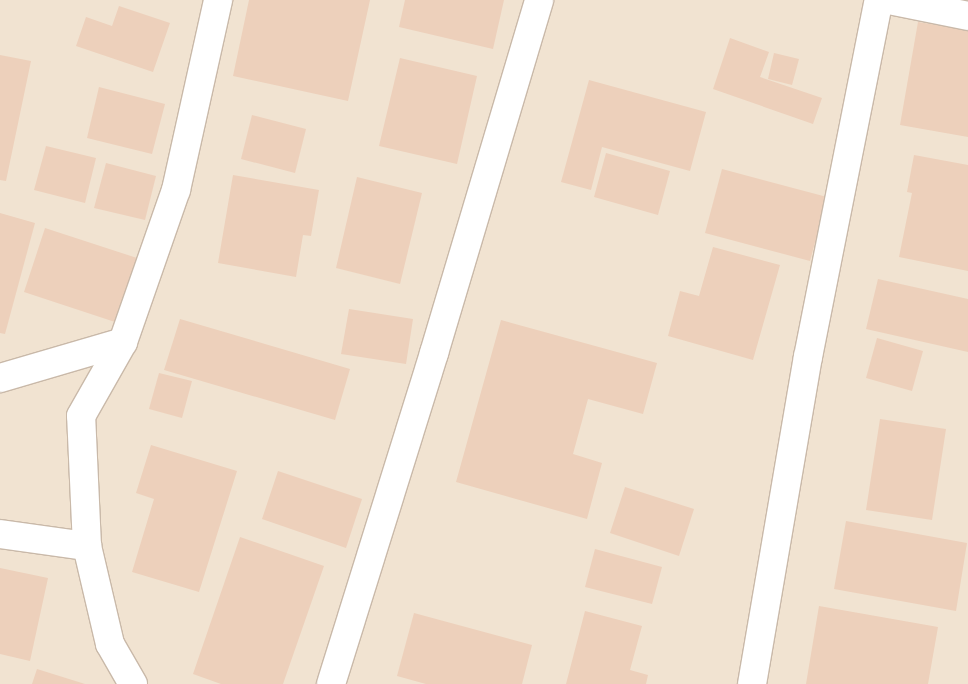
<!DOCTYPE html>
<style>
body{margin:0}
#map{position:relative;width:968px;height:684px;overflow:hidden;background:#faf1e2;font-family:"DM Sans",sans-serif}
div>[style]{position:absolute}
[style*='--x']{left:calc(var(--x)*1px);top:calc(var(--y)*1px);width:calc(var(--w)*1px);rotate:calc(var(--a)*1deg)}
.residential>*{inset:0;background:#f1e3d1}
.building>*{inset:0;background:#edd0bb}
.roads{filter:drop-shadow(1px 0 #c9b9a9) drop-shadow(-1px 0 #c9b9a9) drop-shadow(0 1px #c9b9a9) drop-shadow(0 -1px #c9b9a9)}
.minor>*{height:28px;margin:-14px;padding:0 14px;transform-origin:14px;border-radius:14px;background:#fff}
span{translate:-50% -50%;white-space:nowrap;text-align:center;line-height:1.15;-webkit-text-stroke:4.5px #fdf5e7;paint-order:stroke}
</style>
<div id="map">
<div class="residential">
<div style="clip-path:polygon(0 0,968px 0,968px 684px,0 684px)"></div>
</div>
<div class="building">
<div style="clip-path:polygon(249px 0,370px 0,348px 101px,233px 76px)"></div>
<div style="clip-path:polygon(405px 0,504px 0,493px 49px,399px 27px)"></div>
<div style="clip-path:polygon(119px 6px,170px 23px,153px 72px,76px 46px,86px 17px,112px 26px)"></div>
<div style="clip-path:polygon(918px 22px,968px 30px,968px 137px,900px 125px)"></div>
<div style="clip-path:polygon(730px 38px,769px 52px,760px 77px,822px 98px,813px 124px,713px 89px)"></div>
<div style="clip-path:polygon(774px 53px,799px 59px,792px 85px,768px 79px)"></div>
<div style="clip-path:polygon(0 55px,31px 61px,6px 181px,0 180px)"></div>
<div style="clip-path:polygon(400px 58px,477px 76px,457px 164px,379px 146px)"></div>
<div style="clip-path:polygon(589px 80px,706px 112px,690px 171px,602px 147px,591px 190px,561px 182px)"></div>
<div style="clip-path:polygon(99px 87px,165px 104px,152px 154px,87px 138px)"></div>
<div style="clip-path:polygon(252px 115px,306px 129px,295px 173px,241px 159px)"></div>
<div style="clip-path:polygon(46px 146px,96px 158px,85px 203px,34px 190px)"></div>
<div style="clip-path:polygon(606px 153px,670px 171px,658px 215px,594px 197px)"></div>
<div style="clip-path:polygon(914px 155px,968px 165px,968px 271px,899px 257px,912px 193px,907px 192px)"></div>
<div style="clip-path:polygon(106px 163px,156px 176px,145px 220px,94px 208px)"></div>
<div style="clip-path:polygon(722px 169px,827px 197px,810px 261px,705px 233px)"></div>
<div style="clip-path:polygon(233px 175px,319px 190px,311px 236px,303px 235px,296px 277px,218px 263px)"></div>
<div style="clip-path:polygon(357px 177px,422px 193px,400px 284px,336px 268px)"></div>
<div style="clip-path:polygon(0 213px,35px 223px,5px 334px,0 333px)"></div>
<div style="clip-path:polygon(45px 228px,137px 258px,115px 322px,24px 292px)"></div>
<div style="clip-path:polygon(713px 247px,780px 265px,753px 360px,668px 336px,680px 291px,699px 296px)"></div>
<div style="clip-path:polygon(878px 279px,968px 299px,968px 352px,866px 329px)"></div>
<div style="clip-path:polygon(349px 309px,413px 319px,406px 364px,341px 354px)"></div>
<div style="clip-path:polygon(180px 319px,350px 369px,335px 420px,164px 370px)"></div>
<div style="clip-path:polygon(501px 320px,657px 363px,643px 414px,588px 399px,573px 454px,602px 463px,587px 519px,456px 482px)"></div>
<div style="clip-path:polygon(877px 338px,923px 351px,912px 391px,866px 378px)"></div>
<div style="clip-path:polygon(159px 373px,192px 381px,182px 418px,149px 409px)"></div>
<div style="clip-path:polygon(880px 419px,946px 429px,932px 520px,866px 510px)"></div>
<div style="clip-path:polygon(151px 445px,237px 471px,199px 592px,132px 572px,154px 499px,136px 493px)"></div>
<div style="clip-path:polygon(278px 471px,362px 499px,346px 548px,262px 519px)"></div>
<div style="clip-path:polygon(625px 487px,694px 509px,679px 556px,610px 533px)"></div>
<div style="clip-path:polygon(846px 521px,967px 543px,956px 611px,834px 589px)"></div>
<div style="clip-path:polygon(240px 537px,324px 566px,283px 684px,221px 684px,193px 674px)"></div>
<div style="clip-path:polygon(595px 549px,662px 567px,652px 604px,585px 587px)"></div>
<div style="clip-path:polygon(0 568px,48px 578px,30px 661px,0 654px)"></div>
<div style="clip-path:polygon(819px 606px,938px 627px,928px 684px,806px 684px)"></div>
<div style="clip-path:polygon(585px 611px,642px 626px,630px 670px,648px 675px,646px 684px,566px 684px)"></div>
<div style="clip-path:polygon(414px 613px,532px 645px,522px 684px,426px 684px,397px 676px)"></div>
<div style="clip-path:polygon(37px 669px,85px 684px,32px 684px)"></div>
</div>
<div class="roads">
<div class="minor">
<div style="--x:889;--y:0;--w:81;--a:11.4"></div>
<div style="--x:0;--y:378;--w:128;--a:-16.3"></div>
<div style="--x:0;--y:534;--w:88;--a:7.9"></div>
<div style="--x:133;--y:684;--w:46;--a:-119.9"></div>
<div style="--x:110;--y:644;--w:101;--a:-103.2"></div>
<div style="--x:87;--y:546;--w:130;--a:-92.6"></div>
<div style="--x:81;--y:416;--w:85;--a:-60.4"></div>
<div style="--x:123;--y:342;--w:161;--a:-70.8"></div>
<div style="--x:176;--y:190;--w:195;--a:-77.5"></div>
<div style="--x:331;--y:684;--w:347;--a:-72.7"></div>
<div style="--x:434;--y:353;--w:368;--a:-73.4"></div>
<div style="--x:752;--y:684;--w:332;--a:-80.3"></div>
<div style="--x:808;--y:357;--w:364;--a:-78.8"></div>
</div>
</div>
</div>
